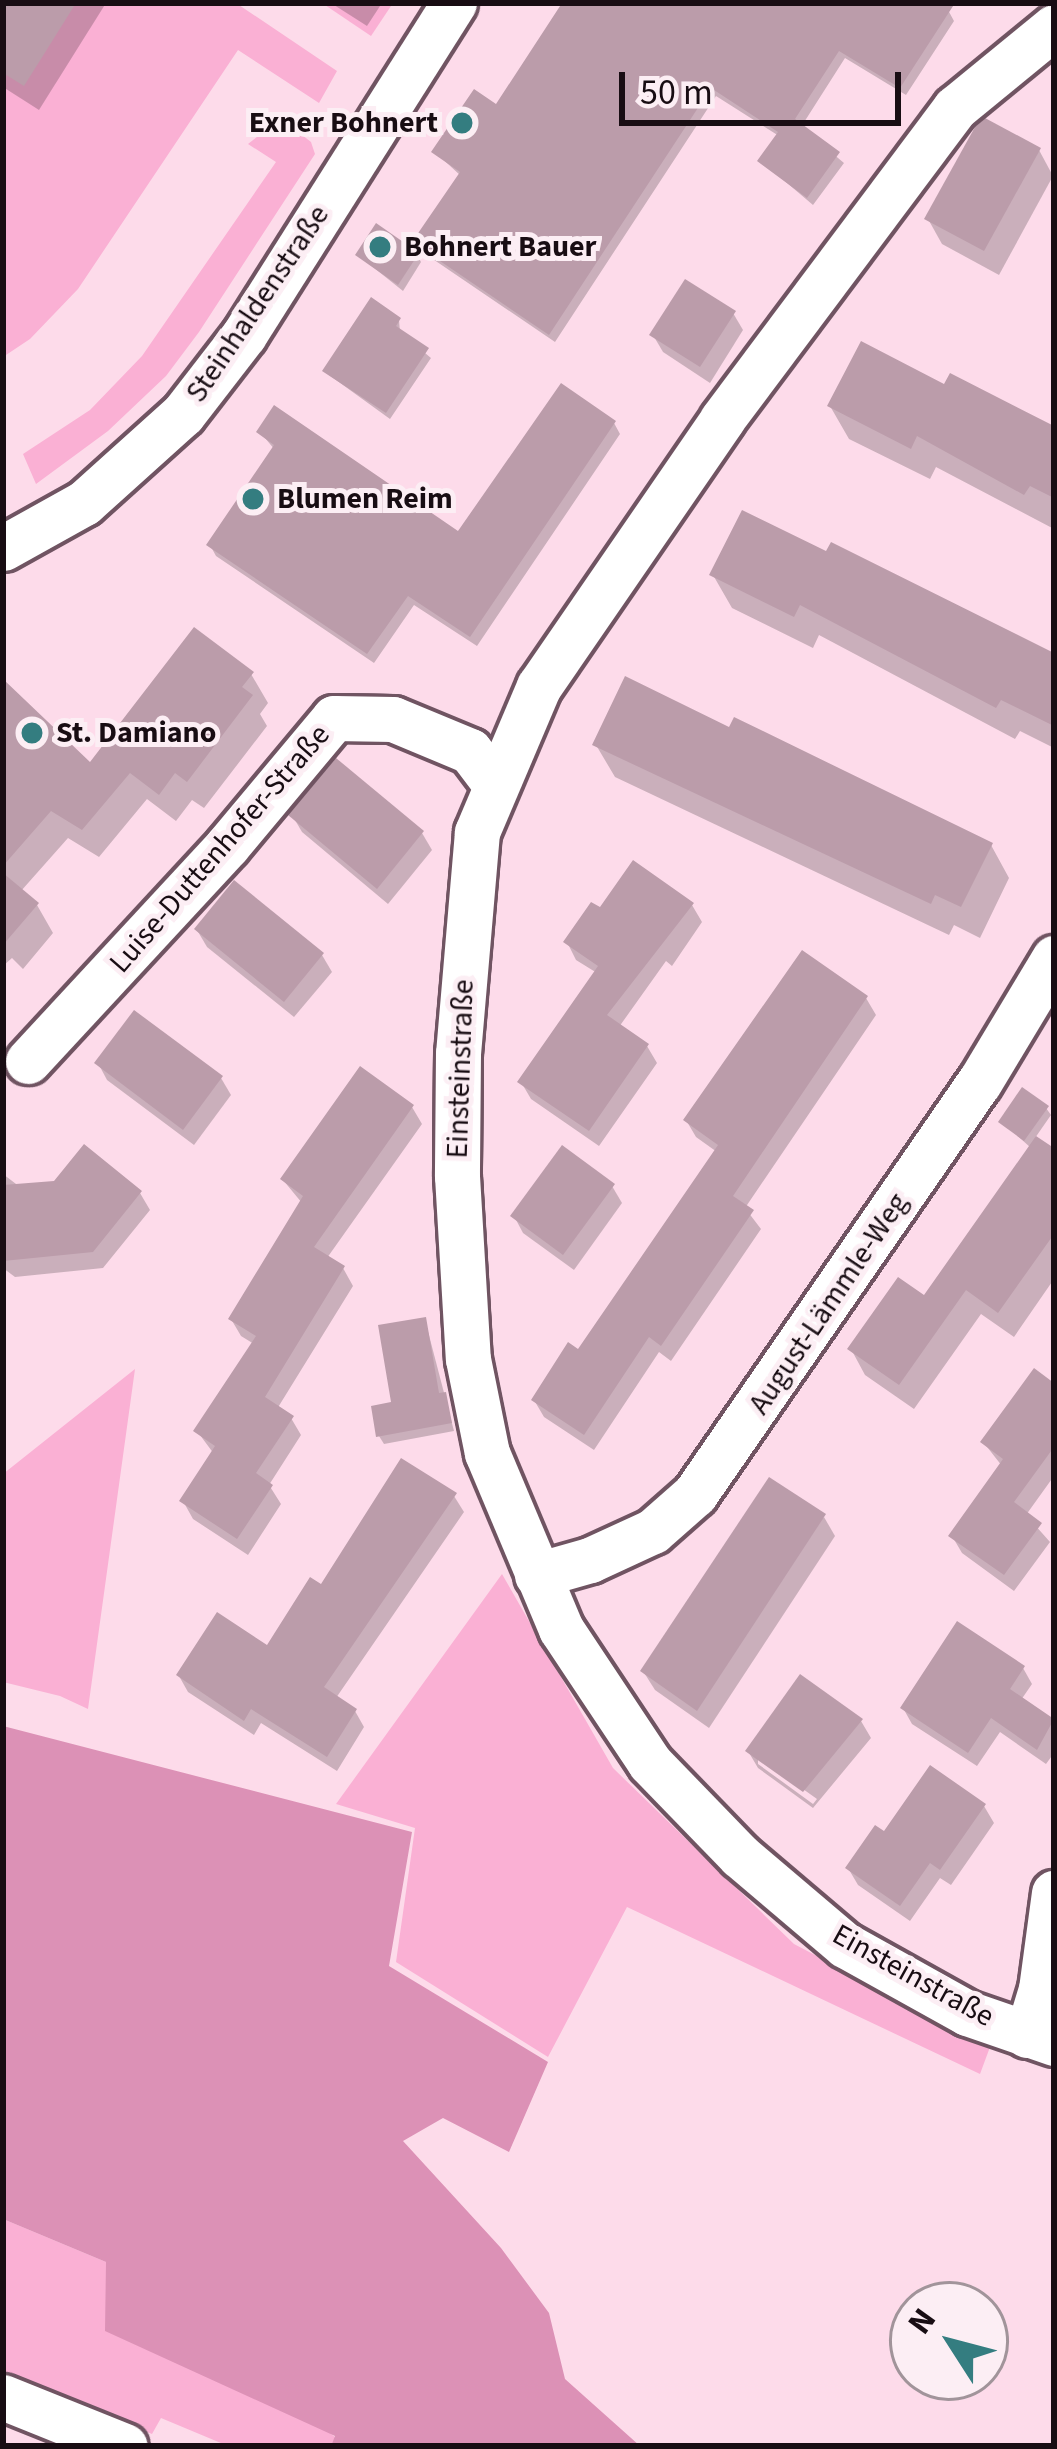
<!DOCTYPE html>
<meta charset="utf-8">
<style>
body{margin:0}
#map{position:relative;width:1057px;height:2449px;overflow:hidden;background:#fddbea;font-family:"Source Sans 3",sans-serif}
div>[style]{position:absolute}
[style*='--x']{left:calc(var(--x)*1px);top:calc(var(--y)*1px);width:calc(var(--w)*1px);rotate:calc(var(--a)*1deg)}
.green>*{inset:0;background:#fab0d4}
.forest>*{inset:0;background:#dc91b6}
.shadow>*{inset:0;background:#0003}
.building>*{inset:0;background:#bb9caa}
.roads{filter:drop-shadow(3px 0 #705462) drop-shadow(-3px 0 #705462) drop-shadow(0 3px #705462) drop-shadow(0 -3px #705462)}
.minor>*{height:45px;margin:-22.5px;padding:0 22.5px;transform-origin:22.5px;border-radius:22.5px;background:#fff}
.dots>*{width:33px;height:33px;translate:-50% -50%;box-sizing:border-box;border:6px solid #fceef4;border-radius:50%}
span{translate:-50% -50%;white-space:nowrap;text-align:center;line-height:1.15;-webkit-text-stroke:10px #fceef4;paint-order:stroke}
.poi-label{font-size:30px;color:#180d13;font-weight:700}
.right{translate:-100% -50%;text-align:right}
.left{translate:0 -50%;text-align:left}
.street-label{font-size:30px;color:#180d13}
.frame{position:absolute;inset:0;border:6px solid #180d13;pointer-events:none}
.north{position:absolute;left:889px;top:2281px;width:120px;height:120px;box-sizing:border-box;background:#fceef4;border:3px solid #a1949a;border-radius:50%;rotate:306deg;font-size:33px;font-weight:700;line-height:48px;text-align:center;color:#180d13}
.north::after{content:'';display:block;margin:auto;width:42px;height:54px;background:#347d80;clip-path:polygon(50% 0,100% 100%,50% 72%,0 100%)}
.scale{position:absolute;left:619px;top:72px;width:282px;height:54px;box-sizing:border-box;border:6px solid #180d13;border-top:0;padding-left:15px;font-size:36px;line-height:42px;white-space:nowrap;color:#180d13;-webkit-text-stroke:9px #fceef4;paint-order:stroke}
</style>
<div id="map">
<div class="green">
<div style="clip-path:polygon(3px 3px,236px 3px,337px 71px,319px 103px,238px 50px,78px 289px,30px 339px,3px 357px)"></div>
<div style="clip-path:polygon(322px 3px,393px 3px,371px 36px)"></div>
<div style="clip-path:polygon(272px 125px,292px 127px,311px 142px,315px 154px,199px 332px,166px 376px,108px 431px,36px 484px,23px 454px,90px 410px,142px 356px,276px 162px,248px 144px)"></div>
<div style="clip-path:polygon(135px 1369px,88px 1709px,60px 1696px,3px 1682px,3px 1474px)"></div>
<div style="clip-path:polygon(502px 1574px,613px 1768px,794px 1944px,990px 2047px,980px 2074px,627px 1907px,548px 2057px,396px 1962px,415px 1828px,336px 1804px)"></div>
<div style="clip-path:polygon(3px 2219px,106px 2262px,335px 2437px,331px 2446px,228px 2446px,161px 2418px,152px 2434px,3px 2376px)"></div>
</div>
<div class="forest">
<div style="clip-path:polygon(3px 1726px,412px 1832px,389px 1966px,548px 2062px,509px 2152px,443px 2118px,403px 2141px,501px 2248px,549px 2313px,565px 2379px,640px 2446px,331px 2446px,335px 2436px,105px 2331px,106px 2262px,3px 2219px)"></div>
</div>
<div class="shadow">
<div style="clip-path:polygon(10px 3px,106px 3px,39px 110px,3px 87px,3px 14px)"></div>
<div style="clip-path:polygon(331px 3px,382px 3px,367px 26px)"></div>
<div style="clip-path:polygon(557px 3px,953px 3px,948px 10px,954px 21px,906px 95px,845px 58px,801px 127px,844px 163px,813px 205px,761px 161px,779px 136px,716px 96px,555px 342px,421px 251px,416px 242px,461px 176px,435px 152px,497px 109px,563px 7px)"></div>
<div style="clip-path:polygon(1039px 150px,1053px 176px,999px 275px,942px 244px,928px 219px)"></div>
<div style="clip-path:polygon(358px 255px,417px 255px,421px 262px,403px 291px)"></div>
<div style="clip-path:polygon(733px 313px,743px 330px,710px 383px,663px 352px,653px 335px)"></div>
<div style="clip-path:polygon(399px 320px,400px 332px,431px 358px,390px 419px,325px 372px)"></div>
<div style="clip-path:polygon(946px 388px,1054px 430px,1054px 529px,936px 467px,930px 479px,849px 439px,830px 406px)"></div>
<div style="clip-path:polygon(614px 423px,620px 434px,477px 646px,414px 605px,374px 663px,216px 556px,210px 545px,275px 450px,260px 432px,459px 535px)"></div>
<div style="clip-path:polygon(713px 575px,1054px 656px,1054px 748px,1020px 731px,1015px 739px,819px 635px,813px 648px,732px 608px)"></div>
<div style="clip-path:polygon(251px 674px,268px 703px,260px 714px,267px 726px,204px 808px,192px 800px,176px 821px,147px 799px,99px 857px,68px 838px,21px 891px,37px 905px,53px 933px,23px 969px,12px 958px,3px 966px,3px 683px,91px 766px)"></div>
<div style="clip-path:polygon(731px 731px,991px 845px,1009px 878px,980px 938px,954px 925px,949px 935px,615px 777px,596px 745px)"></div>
<div style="clip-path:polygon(336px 762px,422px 833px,432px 850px,388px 904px,302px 832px,292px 815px)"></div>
<div style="clip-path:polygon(692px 905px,702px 922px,672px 966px,666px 961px,619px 1027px,647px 1046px,657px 1063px,599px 1146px,531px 1099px,521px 1082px,597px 973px,576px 960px,567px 942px)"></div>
<div style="clip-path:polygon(197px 930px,322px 955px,332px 972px,294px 1017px,207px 947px)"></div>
<div style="clip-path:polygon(866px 998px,876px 1015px,745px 1208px,761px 1229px,671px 1361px,659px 1352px,594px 1450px,544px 1417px,534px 1400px,578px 1353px,717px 1152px,696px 1137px,686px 1120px)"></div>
<div style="clip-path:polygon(98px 1063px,221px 1078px,231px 1095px,194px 1145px,107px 1080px)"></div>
<div style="clip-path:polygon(412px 1107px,422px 1124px,327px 1258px,343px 1268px,353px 1286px,277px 1409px,291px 1418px,301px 1435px,269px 1485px,281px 1504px,248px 1555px,193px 1519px,183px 1501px,214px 1454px,197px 1431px,254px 1344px,241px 1336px,231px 1319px,302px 1203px,283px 1180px)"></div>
<div style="clip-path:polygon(1046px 1108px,1051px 1115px,1035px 1138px,1054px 1152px,1054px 1279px,1014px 1337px,981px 1314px,914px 1409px,865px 1375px,851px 1349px,925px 1299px,1031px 1148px,1002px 1122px)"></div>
<div style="clip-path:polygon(3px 1174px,20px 1187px,140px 1193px,150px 1210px,103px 1268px,15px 1277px,3px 1268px)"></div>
<div style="clip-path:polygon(612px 1186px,622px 1203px,574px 1270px,523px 1233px,514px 1216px)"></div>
<div style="clip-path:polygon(425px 1320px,454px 1431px,384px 1444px,379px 1436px)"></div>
<div style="clip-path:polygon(1054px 1386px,1054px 1476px,1026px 1515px,1050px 1542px,1014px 1591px,962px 1553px,952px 1536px,1002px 1466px,984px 1443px)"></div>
<div style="clip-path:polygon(454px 1496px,464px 1512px,336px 1698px,355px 1711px,364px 1727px,337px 1771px,261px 1723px,254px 1735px,188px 1692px,179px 1676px,268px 1649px,322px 1588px)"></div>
<div style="clip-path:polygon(824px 1517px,835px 1536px,709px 1728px,655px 1690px,643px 1671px)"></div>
<div style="clip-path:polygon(1023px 1668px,1032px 1684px,1021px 1700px,1054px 1723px,1054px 1753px,1046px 1764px,1000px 1732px,977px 1766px,912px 1724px,903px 1708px)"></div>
<div style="clip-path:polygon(evenodd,861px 1721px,871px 1738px,813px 1808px,758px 1768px,748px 1751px,861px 1721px,758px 1757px,817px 1799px,813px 1804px,758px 1764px,758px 1757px)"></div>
<div style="clip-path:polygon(984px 1806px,994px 1823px,951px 1885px,940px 1878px,910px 1921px,858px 1885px,848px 1868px,885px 1835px)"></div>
</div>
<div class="building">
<div style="clip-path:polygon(3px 3px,76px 3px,24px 86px,3px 73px)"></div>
<div style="clip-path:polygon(562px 3px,955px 3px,900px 88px,839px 51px,795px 119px,840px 152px,807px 198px,757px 161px,778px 132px,711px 88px,549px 335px,412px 242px,460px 172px,431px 152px,474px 89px,496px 104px)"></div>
<div style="clip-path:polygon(985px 118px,1041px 148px,984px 251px,924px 219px,975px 127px)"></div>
<div style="clip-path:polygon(376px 223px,419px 253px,398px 285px,355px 255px)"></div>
<div style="clip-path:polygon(685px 279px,736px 311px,700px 367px,649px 335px)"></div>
<div style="clip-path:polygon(371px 297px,401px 318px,396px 326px,429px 348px,386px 413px,322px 371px)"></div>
<div style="clip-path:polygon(861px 341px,944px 384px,950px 373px,1054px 426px,1054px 498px,1030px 486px,1024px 495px,917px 436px,911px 449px,827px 406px)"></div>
<div style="clip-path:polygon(561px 383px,616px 421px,470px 637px,408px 596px,367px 654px,206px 545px,274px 445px,256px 432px,274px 405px,458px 531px)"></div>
<div style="clip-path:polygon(742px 510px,826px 551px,831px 542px,1054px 653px,1054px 726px,1001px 700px,996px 708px,800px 605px,794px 617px,709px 575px)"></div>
<div style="clip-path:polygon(194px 627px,254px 672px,242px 687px,253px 695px,187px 782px,175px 773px,159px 795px,130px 773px,82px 830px,51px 811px,3px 866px,3px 679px,90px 762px)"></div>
<div style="clip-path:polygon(625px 676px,729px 727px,734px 717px,993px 843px,961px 907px,935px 895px,931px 904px,592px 745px)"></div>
<div style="clip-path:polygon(336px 758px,424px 831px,377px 889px,288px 815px)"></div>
<div style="clip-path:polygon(633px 860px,694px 903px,607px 1015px,649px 1044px,589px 1131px,517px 1082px,598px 966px,563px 942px,591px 902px,600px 907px)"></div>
<div style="clip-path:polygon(3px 873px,39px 903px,3px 945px)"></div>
<div style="clip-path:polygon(234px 880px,324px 953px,284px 1002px,194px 929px)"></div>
<div style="clip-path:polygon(802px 950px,868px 996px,733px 1196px,754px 1210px,661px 1346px,649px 1337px,584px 1435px,531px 1400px,568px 1342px,578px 1349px,718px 1145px,683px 1120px)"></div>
<div style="clip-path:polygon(134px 1010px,223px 1076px,183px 1130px,94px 1063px)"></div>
<div style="clip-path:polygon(360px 1066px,414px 1105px,314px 1247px,345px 1266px,265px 1397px,294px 1416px,256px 1473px,273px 1485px,237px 1539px,179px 1501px,215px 1446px,193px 1431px,256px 1336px,228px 1319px,303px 1196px,280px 1179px)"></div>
<div style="clip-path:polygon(1022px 1087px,1049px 1106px,1024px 1141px,998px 1122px)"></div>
<div style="clip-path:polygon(1036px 1136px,1054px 1148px,1054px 1234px,998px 1313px,966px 1290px,899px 1385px,847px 1349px,898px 1277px,924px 1295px)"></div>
<div style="clip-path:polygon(84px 1144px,142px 1191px,93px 1252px,3px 1261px,3px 1185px,54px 1181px)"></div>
<div style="clip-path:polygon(562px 1145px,615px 1184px,563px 1255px,510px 1216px)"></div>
<div style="clip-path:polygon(426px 1317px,439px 1393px,446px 1392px,452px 1423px,376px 1437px,371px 1406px,391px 1402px,378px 1325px)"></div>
<div style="clip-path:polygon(1034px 1368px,1054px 1383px,1054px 1447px,1014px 1502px,1042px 1523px,1004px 1575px,948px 1536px,1003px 1459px,980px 1442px)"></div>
<div style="clip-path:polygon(401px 1458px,457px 1493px,324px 1687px,357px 1709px,327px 1757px,251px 1709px,244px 1721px,176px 1675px,217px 1612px,267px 1645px,310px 1577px,321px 1584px)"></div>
<div style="clip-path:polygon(769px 1477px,826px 1514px,697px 1711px,640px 1671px)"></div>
<div style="clip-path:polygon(957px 1621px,1025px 1666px,1010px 1689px,1054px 1719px,1037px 1750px,991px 1718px,968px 1753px,900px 1708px)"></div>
<div style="clip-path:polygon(800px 1674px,863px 1719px,803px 1792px,745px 1751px)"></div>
<div style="clip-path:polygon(930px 1765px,986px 1804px,940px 1870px,930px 1863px,900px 1906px,845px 1868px,875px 1825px,884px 1831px)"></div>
</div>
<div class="roads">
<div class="minor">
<div style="--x:1054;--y:27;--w:128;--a:140.7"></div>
<div style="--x:955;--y:108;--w:389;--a:126.8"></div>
<div style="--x:722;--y:420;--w:323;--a:124.5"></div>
<div style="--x:539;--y:686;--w:159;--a:113"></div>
<div style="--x:477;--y:832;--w:222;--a:94.9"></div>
<div style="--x:458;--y:1053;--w:123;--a:90.5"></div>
<div style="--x:457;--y:1176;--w:183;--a:86.6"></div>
<div style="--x:468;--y:1359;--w:96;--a:78.6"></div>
<div style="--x:487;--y:1453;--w:191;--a:67.2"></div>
<div style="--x:561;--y:1629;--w:161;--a:56.4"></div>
<div style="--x:650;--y:1763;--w:129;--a:45.9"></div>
<div style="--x:740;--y:1856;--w:138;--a:40.3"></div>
<div style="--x:845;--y:1945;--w:140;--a:29.1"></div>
<div style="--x:967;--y:2013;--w:92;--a:19"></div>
<div style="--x:3;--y:548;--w:93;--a:-29.1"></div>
<div style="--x:84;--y:503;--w:133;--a:-42"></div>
<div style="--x:183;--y:414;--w:100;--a:-52.3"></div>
<div style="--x:244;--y:335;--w:393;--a:-57.7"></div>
<div style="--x:28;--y:1061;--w:293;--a:-47.2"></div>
<div style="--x:227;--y:846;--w:167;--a:-50.1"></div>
<div style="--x:334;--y:718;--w:59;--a:1"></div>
<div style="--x:393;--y:719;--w:83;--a:22.6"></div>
<div style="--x:470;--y:751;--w:41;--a:52.9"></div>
<div style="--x:537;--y:1575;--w:55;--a:-15.8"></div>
<div style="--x:590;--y:1560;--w:69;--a:-24.7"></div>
<div style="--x:653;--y:1531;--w:56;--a:-41.4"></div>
<div style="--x:695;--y:1494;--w:500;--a:-55.4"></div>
<div style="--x:979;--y:1083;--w:146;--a:-59"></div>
<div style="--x:1027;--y:2035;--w:48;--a:-73.1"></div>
<div style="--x:1041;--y:1989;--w:97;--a:-82.3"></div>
<div style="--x:3;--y:2397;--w:131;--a:21.9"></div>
</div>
</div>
<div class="dots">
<div style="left:462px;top:123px;background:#347d80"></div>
<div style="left:380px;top:247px;background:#347d80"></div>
<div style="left:253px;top:499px;background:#347d80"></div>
<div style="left:32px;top:733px;background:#347d80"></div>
</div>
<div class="poi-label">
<span class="right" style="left:438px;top:123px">Exner Bohnert</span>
<span class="left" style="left:404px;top:247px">Bohnert Bauer</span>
<span class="left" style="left:277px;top:499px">Blumen Reim</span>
<span class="left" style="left:56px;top:733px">St. Damiano</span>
</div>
<div class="street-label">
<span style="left:258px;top:304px;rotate:-56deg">Steinhaldenstraße</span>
<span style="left:220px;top:849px;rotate:-49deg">Luise-Duttenhofer-Straße</span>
<span style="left:461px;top:1069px;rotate:-88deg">Einsteinstraße</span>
<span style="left:829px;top:1304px;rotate:-56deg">August-Lämmle-Weg</span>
<span style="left:913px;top:1976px;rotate:29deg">Einsteinstraße</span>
</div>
<div class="frame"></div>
<div class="north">N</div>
<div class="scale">50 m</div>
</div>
